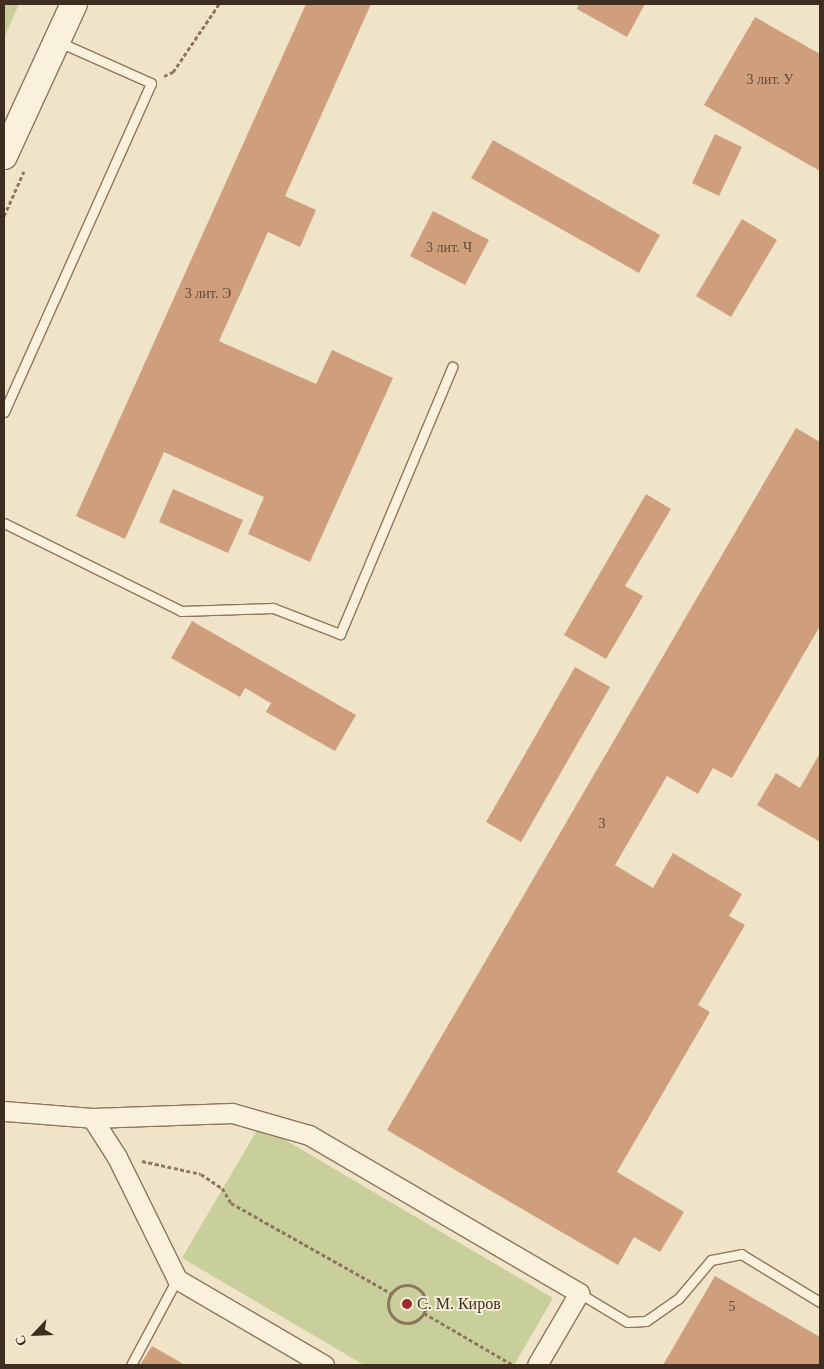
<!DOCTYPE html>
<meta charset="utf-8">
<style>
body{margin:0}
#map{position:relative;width:824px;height:1369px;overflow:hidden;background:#f0e4c8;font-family:"Times New Roman",serif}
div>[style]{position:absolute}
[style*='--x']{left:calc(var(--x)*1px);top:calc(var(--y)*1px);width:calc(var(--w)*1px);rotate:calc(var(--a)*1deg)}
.green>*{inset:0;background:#c9cf9b}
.building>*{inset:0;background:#cf9f7d}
.path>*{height:3px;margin-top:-1.5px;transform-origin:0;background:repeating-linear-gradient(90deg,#8d765c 0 4px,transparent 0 6.5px)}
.path>.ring{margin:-1.5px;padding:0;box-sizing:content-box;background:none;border:3px solid #8d765c;border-radius:50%}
.roads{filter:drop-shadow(1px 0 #8d765c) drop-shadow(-1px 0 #8d765c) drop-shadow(0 1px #8d765c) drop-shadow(0 -1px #8d765c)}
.lane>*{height:9px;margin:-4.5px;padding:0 4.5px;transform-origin:4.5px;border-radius:4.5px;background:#faf1dc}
.street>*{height:19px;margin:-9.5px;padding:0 9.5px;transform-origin:9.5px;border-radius:9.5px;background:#faf1dc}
.secondary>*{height:26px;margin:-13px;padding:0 13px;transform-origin:13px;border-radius:13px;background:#faf1dc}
.dots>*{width:14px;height:14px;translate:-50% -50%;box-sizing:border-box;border:2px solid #f7eed8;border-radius:50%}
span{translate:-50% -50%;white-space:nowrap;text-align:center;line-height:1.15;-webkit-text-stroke:4px #f7eed8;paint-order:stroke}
.number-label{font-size:14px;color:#624a37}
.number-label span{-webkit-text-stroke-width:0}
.poi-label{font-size:16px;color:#3d2e20}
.left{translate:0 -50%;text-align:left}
.frame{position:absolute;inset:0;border:5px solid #3d2e20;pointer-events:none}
.north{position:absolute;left:10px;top:1309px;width:50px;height:50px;-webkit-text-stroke:4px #f7eed8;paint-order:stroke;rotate:245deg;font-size:14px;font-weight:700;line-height:20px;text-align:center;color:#3d2e20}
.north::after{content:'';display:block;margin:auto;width:18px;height:22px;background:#3d2e20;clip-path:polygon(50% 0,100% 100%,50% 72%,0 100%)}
</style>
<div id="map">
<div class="green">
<div style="clip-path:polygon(4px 4px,19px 4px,4px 38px)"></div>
<div style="clip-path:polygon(260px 1125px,553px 1298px,514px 1365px,364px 1365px,182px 1258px)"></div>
</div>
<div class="building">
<div style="clip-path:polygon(306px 4px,371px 4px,285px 196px,316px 210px,300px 247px,268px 232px,219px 341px,316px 384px,332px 350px,393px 378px,310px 562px,248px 534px,264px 497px,164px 452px,125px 539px,76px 516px)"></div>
<div style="clip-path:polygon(579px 4px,645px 4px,627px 37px,577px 9px)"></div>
<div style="clip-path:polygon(755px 17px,820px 54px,820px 171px,704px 105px)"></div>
<div style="clip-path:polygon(715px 134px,742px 147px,719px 196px,692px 183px)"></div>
<div style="clip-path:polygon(493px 140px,660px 235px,639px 273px,471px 178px)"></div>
<div style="clip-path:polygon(433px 211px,489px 240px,465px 285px,410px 256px)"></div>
<div style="clip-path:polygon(742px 219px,777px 240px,731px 317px,696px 296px)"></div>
<div style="clip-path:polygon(796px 428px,820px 442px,820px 626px,732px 778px,713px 768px,698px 794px,667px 776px,615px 865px,653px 888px,673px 853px,742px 894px,729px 916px,745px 925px,698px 1005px,710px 1012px,617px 1172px,684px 1212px,660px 1252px,634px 1237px,618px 1265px,387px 1130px)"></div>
<div style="clip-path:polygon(173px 489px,243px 520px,228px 553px,159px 522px)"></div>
<div style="clip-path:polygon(646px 494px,671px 509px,625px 586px,643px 596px,606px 659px,564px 635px)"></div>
<div style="clip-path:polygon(192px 621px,356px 715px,335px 751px,266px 712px,271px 703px,267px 701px,245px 688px,240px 697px,171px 658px)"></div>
<div style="clip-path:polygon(575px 667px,610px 687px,521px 842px,486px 822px)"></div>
<div style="clip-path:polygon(820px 753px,820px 842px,757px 805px,776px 773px,800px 788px)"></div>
<div style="clip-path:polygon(715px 1276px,820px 1337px,820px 1365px,663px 1365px)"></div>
<div style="clip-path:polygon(152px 1346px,185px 1365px,140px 1365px)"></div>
</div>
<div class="path">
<div style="--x:164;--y:76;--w:10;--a:-24"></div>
<div style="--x:173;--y:72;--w:82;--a:-55.9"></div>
<div style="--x:4;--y:216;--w:49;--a:-66"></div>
<div style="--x:142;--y:1161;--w:60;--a:12.4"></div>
<div style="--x:201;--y:1174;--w:25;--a:34"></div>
<div style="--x:222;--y:1188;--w:17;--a:59"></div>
<div style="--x:231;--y:1203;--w:184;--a:29.4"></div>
<div class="ring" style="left:388px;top:1285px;width:35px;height:35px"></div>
<div style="--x:424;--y:1313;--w:103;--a:30.3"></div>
</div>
<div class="roads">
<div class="lane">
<div style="--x:4;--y:412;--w:360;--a:-65.9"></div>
<div style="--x:151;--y:83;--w:101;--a:-156"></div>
<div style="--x:4;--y:523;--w:198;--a:26.4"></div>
<div style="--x:181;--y:611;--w:92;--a:-1.9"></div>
<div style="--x:273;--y:608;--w:72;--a:21.2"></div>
<div style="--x:340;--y:634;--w:290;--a:-67.2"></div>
<div style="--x:579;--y:1293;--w:56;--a:31.1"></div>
<div style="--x:627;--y:1322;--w:19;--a:-3"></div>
<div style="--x:646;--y:1321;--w:39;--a:-35"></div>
<div style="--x:678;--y:1299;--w:51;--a:-49.8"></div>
<div style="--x:711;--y:1260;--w:31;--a:-11"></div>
<div style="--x:741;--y:1254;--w:92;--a:31.3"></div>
<div style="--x:131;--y:1365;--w:98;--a:-61.9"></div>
</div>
<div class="street">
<div style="--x:4;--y:1111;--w:88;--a:4.5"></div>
<div style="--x:324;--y:1365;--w:170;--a:-149.7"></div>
<div style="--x:177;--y:1279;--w:136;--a:-116.2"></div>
<div style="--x:117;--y:1157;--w:46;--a:-122.7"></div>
<div style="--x:92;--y:1118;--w:140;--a:-2"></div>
<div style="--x:232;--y:1113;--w:80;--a:15.9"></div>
<div style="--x:309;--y:1135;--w:313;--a:30.3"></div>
<div style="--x:579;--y:1293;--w:83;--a:120.3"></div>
</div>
<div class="secondary">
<div style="--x:4;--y:156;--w:167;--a:-65.3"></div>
</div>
</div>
<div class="dots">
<div style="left:407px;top:1304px;background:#9e2a2b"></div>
</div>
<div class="number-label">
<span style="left:770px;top:80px">3 лит. У</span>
<span style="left:449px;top:248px">3 лит. Ч</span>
<span style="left:208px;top:294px">3 лит. Э</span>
<span style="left:602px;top:824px">3</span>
<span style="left:732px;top:1307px">5</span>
</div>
<div class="poi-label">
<span class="left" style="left:417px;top:1304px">С. М. Киров</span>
</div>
<div class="frame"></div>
<div class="north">С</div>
</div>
